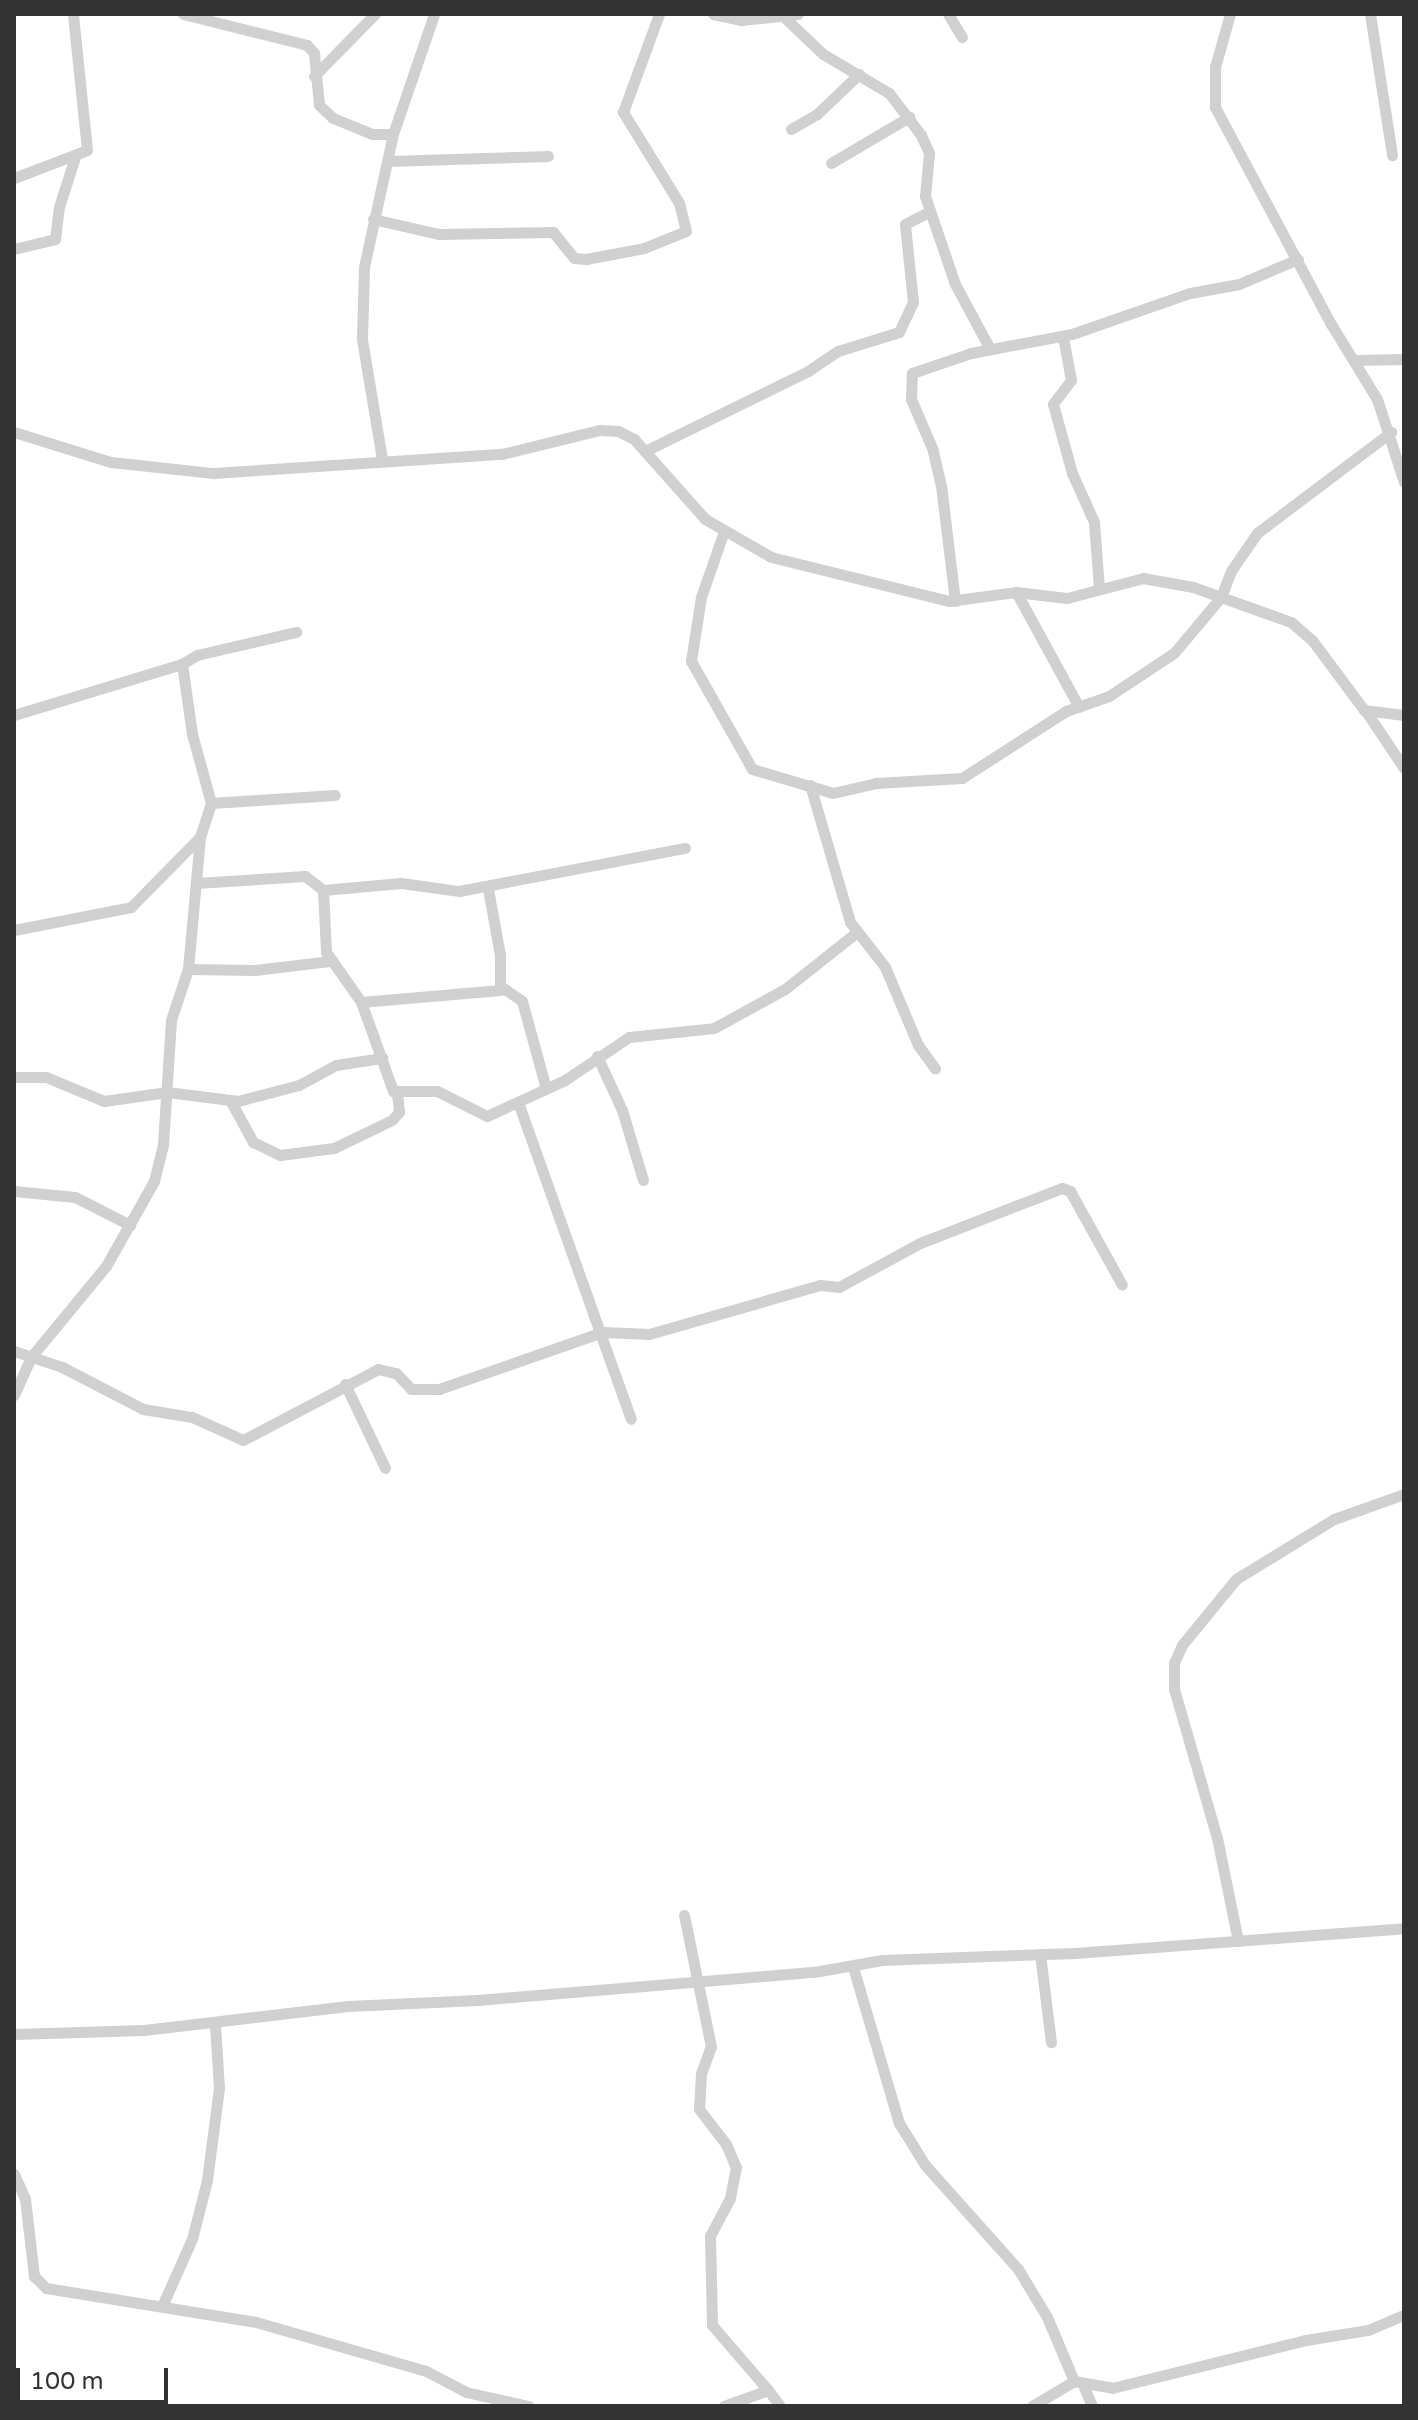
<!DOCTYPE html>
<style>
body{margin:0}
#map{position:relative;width:1418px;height:2420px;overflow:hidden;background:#fff;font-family:"Varela Round",sans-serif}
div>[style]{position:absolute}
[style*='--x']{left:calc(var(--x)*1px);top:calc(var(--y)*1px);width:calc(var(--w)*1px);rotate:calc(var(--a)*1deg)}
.street>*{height:11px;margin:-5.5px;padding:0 5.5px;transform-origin:5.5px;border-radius:5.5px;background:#d0d0d0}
span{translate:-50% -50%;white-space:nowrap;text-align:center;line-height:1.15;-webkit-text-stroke:8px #fff;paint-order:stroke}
.frame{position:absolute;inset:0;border:16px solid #333;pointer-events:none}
.scale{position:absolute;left:16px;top:2368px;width:152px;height:36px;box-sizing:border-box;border:4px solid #333;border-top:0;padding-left:10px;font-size:24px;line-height:28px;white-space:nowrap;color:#333;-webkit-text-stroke:6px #fff;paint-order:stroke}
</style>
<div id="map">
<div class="street">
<div style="--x:183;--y:14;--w:128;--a:14"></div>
<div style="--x:307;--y:45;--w:11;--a:49"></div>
<div style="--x:314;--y:53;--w:52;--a:84.5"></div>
<div style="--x:319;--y:105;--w:19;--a:43"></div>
<div style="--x:333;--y:118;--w:42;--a:22.3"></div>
<div style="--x:372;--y:134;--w:21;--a:0"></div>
<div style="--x:713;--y:14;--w:29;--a:12"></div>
<div style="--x:741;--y:20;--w:57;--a:-6"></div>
<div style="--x:948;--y:14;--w:27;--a:59"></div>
<div style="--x:1230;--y:14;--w:55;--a:105.8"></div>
<div style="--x:1215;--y:67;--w:40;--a:90"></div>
<div style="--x:1215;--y:107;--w:246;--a:61.9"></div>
<div style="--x:1331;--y:324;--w:88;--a:58.5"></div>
<div style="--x:1377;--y:399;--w:87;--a:72"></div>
<div style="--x:1370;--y:14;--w:143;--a:81.1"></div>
<div style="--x:784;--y:17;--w:54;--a:43.5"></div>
<div style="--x:823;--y:54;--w:77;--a:30.6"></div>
<div style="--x:889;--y:93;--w:53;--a:52.7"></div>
<div style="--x:921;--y:135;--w:20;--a:66"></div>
<div style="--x:929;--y:153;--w:43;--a:95.3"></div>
<div style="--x:925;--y:196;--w:93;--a:71.2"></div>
<div style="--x:955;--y:284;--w:74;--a:61.7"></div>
<div style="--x:314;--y:76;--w:87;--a:-45.5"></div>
<div style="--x:791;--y:129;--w:30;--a:-30"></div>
<div style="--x:817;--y:114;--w:58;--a:-43.6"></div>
<div style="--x:388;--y:161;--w:160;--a:-1.8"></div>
<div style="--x:831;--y:163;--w:91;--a:-30.5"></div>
<div style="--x:14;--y:178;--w:78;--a:-21"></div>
<div style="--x:87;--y:150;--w:137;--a:-95.9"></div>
<div style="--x:373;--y:219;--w:68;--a:12.8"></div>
<div style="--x:439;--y:234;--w:114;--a:-1"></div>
<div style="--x:553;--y:232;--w:33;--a:51"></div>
<div style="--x:574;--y:258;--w:12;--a:5"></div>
<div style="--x:586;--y:259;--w:59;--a:-10.7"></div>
<div style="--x:644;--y:248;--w:45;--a:-22"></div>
<div style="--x:686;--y:231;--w:29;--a:-104"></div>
<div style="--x:679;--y:203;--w:107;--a:-121.6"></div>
<div style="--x:623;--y:112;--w:104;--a:-69.8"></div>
<div style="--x:14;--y:249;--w:42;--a:-13.7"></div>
<div style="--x:55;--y:239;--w:32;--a:-83"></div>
<div style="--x:59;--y:207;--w:52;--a:-72.3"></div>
<div style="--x:1063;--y:337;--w:44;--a:79.5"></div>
<div style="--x:1071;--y:380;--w:30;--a:127"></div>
<div style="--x:1053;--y:404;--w:72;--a:74.6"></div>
<div style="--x:1072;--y:473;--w:54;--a:65.8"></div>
<div style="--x:1094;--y:522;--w:67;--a:85.7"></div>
<div style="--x:1356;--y:360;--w:48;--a:-1.2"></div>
<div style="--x:14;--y:432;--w:102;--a:17.2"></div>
<div style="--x:111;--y:462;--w:103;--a:6.2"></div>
<div style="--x:213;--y:473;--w:290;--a:-3.8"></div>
<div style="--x:502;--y:454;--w:101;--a:-13.8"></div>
<div style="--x:600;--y:430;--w:18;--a:3"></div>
<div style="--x:618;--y:431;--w:18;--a:27"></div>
<div style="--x:634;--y:439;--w:107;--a:48.4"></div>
<div style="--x:705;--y:519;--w:76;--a:29.9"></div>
<div style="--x:771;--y:557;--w:183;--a:13.9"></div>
<div style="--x:949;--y:601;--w:68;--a:-7.7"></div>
<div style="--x:1016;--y:592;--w:51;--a:6.7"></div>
<div style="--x:1067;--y:598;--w:79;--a:-14.7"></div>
<div style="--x:1143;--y:578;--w:51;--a:10.2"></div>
<div style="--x:1193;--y:587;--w:104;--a:19.7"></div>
<div style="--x:1291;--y:622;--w:28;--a:41"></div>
<div style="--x:1312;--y:640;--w:87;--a:53.4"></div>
<div style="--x:1364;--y:710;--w:40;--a:7.1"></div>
<div style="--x:645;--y:451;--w:182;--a:-26.1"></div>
<div style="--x:808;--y:371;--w:36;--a:-34"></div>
<div style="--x:838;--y:351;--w:64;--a:-17.3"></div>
<div style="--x:899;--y:332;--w:33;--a:-65"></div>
<div style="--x:913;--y:302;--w:78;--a:-95.9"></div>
<div style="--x:905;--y:224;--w:28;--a:-27"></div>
<div style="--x:382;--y:459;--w:122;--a:-99.5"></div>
<div style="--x:362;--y:339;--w:72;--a:-88.4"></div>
<div style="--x:364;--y:267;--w:136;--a:-77.7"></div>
<div style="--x:393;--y:134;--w:127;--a:-71.1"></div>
<div style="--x:723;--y:534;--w:67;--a:109.2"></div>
<div style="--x:701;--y:597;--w:65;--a:98.9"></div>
<div style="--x:691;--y:661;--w:124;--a:60.5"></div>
<div style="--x:752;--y:769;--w:84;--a:16.5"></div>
<div style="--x:833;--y:793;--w:44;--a:-13.1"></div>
<div style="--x:876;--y:783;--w:86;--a:-3.3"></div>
<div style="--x:962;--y:778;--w:124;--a:-32.8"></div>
<div style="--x:1066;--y:711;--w:46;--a:-19.2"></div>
<div style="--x:1109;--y:696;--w:78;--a:-33.5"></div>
<div style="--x:1174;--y:653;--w:73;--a:-50"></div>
<div style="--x:1221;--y:597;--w:28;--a:-69"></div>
<div style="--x:1231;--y:571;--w:46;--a:-55.6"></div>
<div style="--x:1257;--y:533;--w:168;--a:-37"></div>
<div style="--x:1016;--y:592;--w:131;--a:61.3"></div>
<div style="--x:955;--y:601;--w:116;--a:-96.9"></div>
<div style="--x:941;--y:486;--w:39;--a:-103"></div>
<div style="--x:932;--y:448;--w:53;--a:-113.2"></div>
<div style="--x:911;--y:399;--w:26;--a:-88"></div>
<div style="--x:912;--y:373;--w:62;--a:-18.7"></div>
<div style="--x:971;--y:353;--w:103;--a:-10.7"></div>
<div style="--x:1072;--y:334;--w:125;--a:-19.2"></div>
<div style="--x:1190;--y:293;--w:50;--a:-10.4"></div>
<div style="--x:1239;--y:284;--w:64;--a:-23"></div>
<div style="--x:1365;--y:710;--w:70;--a:56.1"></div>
<div style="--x:14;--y:715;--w:176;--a:-16.9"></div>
<div style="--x:810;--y:785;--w:143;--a:73.7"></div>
<div style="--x:850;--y:922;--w:57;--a:52.1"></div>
<div style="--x:885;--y:967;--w:85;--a:67.1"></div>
<div style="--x:918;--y:1045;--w:29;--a:54"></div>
<div style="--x:211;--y:803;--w:124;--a:-3.7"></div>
<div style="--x:196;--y:883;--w:109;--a:-3.7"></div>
<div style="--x:305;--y:876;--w:23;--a:38"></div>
<div style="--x:323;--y:890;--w:78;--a:-5.1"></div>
<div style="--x:401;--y:883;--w:59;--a:7.9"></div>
<div style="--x:459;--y:891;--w:230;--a:-10.8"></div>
<div style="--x:323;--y:890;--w:62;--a:87.2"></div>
<div style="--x:326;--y:952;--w:61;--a:55"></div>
<div style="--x:361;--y:1002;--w:95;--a:70.2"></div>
<div style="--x:393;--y:1091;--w:44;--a:0"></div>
<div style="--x:437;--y:1091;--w:56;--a:26.6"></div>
<div style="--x:487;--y:1116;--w:86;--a:-24.8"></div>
<div style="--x:565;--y:1080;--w:77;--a:-33.9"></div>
<div style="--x:629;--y:1037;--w:85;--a:-6"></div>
<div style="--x:714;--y:1028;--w:81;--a:-28.8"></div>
<div style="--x:785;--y:989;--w:92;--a:-38.4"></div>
<div style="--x:14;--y:930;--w:119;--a:-11.1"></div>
<div style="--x:131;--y:907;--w:98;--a:-45.4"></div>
<div style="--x:188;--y:969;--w:67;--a:0.9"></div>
<div style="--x:255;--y:970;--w:77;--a:-6.8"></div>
<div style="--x:502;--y:987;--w:24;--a:35"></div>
<div style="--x:522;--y:1001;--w:91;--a:74.7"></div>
<div style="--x:361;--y:1002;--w:140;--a:-4.9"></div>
<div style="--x:500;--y:990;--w:35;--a:-90"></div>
<div style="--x:500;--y:955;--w:67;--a:-100.3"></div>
<div style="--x:597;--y:1056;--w:60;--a:65.2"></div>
<div style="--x:622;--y:1110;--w:73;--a:73.3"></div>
<div style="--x:14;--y:1077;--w:32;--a:0"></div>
<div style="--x:46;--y:1077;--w:63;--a:22.5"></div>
<div style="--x:104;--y:1101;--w:64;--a:-8.1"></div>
<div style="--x:167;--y:1092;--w:72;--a:7.2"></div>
<div style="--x:238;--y:1101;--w:63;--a:-14.7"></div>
<div style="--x:299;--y:1085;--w:42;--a:-28.4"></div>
<div style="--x:336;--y:1065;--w:47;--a:-8.7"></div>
<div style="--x:230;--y:1100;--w:48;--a:61.3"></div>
<div style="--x:253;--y:1142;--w:30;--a:26"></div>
<div style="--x:280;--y:1155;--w:54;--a:-7.4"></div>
<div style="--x:334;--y:1148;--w:64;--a:-25.8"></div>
<div style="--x:392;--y:1120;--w:11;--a:-49"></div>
<div style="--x:399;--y:1112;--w:19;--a:-96"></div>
<div style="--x:519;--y:1105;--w:333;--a:70.4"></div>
<div style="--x:14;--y:1191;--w:61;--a:5.6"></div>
<div style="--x:75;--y:1197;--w:62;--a:27"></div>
<div style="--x:14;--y:1351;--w:51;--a:18.4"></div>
<div style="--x:62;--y:1367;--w:91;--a:27.4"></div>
<div style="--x:143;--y:1409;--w:50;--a:9.3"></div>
<div style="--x:192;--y:1417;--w:56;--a:24.3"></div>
<div style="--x:243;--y:1440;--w:153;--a:-27.7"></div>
<div style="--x:378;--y:1369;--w:18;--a:13"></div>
<div style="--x:396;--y:1373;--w:22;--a:47"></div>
<div style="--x:411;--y:1389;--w:28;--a:0"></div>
<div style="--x:439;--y:1389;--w:174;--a:-19.2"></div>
<div style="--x:603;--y:1332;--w:46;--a:2.5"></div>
<div style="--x:649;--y:1334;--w:178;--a:-16"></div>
<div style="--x:820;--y:1285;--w:19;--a:6"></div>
<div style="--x:839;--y:1287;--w:92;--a:-28.5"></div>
<div style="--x:920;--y:1243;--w:152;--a:-21.2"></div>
<div style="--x:1062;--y:1188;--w:9;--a:21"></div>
<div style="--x:1070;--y:1191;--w:107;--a:61"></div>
<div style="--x:345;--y:1384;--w:93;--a:64.5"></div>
<div style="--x:14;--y:1395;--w:42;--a:-65.9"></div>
<div style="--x:31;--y:1357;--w:118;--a:-50.5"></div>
<div style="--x:106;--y:1266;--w:98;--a:-60.5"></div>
<div style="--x:154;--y:1181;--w:38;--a:-76"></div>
<div style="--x:163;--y:1144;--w:124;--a:-86.3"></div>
<div style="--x:171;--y:1020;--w:54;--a:-71.6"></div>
<div style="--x:188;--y:969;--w:133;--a:-84.8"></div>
<div style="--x:200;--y:837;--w:36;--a:-72"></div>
<div style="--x:211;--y:803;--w:72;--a:-105.4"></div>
<div style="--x:192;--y:734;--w:71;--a:-98.1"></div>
<div style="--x:182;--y:664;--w:17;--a:-31"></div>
<div style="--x:197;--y:655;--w:102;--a:-13.1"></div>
<div style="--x:684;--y:1915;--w:134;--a:78.4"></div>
<div style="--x:711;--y:2046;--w:29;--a:110"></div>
<div style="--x:701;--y:2073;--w:36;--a:93"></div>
<div style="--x:699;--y:2109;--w:44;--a:52.4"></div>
<div style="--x:726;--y:2144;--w:25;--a:67"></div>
<div style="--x:736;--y:2167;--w:32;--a:101"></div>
<div style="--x:730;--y:2198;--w:43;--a:117.8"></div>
<div style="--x:710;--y:2236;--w:89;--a:88.7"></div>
<div style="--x:712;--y:2325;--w:86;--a:49.3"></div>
<div style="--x:1238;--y:1941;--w:105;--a:-101.5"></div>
<div style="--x:1217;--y:1838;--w:155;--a:-106.1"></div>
<div style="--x:1174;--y:1689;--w:26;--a:-90"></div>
<div style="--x:1174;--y:1663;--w:20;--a:-66"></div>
<div style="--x:1182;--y:1645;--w:85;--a:-50.7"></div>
<div style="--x:1236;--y:1579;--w:115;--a:-31.5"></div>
<div style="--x:1334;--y:1519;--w:74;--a:-19.7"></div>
<div style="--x:1040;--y:1954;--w:89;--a:82.9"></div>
<div style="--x:853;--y:1967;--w:163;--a:73.6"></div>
<div style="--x:899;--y:2123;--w:49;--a:58.2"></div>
<div style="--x:925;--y:2165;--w:140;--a:48.2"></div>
<div style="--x:1018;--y:2269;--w:56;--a:58.9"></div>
<div style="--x:1047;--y:2317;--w:69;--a:67.1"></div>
<div style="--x:1074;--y:2381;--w:39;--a:10"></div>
<div style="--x:1112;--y:2388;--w:200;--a:-13.9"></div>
<div style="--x:1306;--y:2340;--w:63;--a:-9.2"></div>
<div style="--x:1368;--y:2330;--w:39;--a:-23"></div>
<div style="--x:14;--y:2034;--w:130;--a:-1.8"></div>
<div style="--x:144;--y:2030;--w:205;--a:-6.7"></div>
<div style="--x:348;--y:2006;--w:130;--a:-2.6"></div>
<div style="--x:478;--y:2000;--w:337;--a:-4.8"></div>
<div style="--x:814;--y:1972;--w:69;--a:-10"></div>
<div style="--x:882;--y:1960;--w:193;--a:-2.1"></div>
<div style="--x:1075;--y:1953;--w:330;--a:-4.3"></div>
<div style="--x:14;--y:2174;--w:27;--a:66"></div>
<div style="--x:25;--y:2199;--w:78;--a:83.3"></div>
<div style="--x:34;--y:2276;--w:17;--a:45"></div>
<div style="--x:46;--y:2288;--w:213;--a:9.2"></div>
<div style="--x:256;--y:2322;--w:177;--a:16.1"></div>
<div style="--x:426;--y:2371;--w:45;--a:27.7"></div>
<div style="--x:466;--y:2392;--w:64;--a:12.7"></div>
<div style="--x:162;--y:2306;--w:73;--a:-65.9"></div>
<div style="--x:192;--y:2239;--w:61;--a:-75.7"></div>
<div style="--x:207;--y:2180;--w:93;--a:-82.6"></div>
<div style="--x:219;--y:2088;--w:64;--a:-93.6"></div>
<div style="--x:1084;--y:2387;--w:21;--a:67"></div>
<div style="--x:724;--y:2406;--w:47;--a:-20"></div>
<div style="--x:768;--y:2390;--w:20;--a:53"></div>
<div style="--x:1032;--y:2406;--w:49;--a:-30.8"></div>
</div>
<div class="frame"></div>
<div class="scale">100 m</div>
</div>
